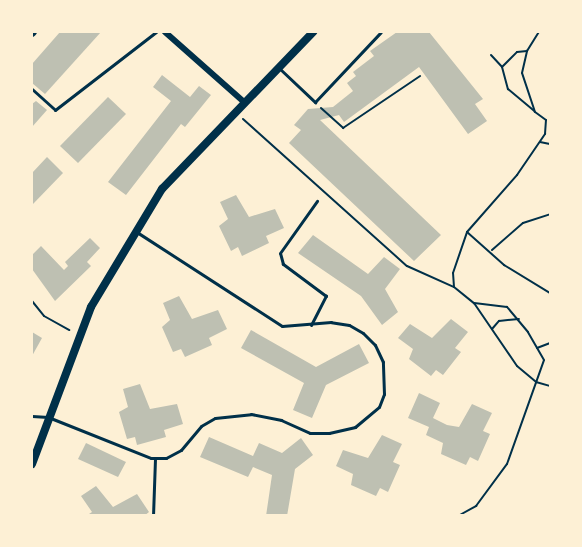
<!DOCTYPE html>
<style>
body{margin:0}
#map{position:relative;width:582px;height:547px;overflow:hidden;background:#fdf0d5;font-family:Literata,serif}
div>[style]{position:absolute}
[style*='--x']{left:calc(var(--x)*1px);top:calc(var(--y)*1px);width:calc(var(--w)*1px);rotate:calc(var(--a)*1deg)}
.building>*{inset:0;background:#bec0b2}
.path>*{height:2px;margin:-1px;padding:0 1px;transform-origin:1px;border-radius:1px;background:#003049}
.service>*{height:3px;margin:-1.5px;padding:0 1.5px;transform-origin:1.5px;border-radius:1.5px;background:#003049}
.minor>*{height:6px;margin:-3px;padding:0 3px;transform-origin:3px;border-radius:3px;background:#003049}
.tertiary>*{height:8px;margin:-4px;padding:0 4px;transform-origin:4px;border-radius:4px;background:#003049}
span{translate:-50% -50%;white-space:nowrap;text-align:center;line-height:1.15;-webkit-text-stroke:6px #fdf0d5;paint-order:stroke}
.frame{position:absolute;inset:0;border:33px solid #fdf0d5;pointer-events:none}
</style>
<div id="map">
<div class="building">
<div style="clip-path:polygon(60px 32px,101px 32px,45px 94px,32px 83px,32px 64px)"></div>
<div style="clip-path:polygon(397px 32px,429px 32px,483px 99px,475px 104px,487px 121px,468px 134px,419px 67px,344px 122px,339px 115px,320px 120px,441px 235px,414px 261px,289px 143px,301px 130px,294px 125px,308px 109px,333px 107px,353px 91px,347px 83px,356px 76px,353px 72px,374px 56px,370px 51px)"></div>
<div style="clip-path:polygon(162px 75px,190px 97px,199px 86px,211px 95px,185px 127px,181px 124px,126px 195px,108px 182px,171px 101px,153px 87px)"></div>
<div style="clip-path:polygon(108px 97px,126px 114px,78px 163px,60px 146px)"></div>
<div style="clip-path:polygon(36px 101px,47px 110px,32px 127px,32px 104px)"></div>
<div style="clip-path:polygon(47px 157px,63px 173px,32px 205px,32px 173px)"></div>
<div style="clip-path:polygon(236px 195px,249px 217px,275px 209px,284px 228px,266px 236px,269px 243px,242px 256px,238px 247px,231px 251px,219px 226px,228px 219px,220px 202px)"></div>
<div style="clip-path:polygon(313px 235px,368px 274px,384px 257px,400px 269px,385px 289px,398px 312px,382px 325px,361px 296px,298px 253px)"></div>
<div style="clip-path:polygon(90px 238px,100px 248px,87px 262px,91px 266px,55px 301px,32px 269px,32px 255px,41px 246px,64px 270px,68px 266px,65px 262px)"></div>
<div style="clip-path:polygon(179px 296px,192px 319px,218px 310px,227px 329px,209px 338px,212px 345px,185px 357px,181px 349px,173px 352px,162px 327px,170px 320px,163px 303px)"></div>
<div style="clip-path:polygon(451px 319px,468px 332px,455px 348px,461px 352px,443px 375px,436px 370px,431px 376px,409px 359px,413px 349px,398px 338px,410px 324px,432px 338px)"></div>
<div style="clip-path:polygon(251px 330px,316px 367px,359px 344px,369px 363px,326px 385px,312px 418px,293px 410px,304px 383px,241px 348px)"></div>
<div style="clip-path:polygon(32px 332px,42px 338px,32px 356px)"></div>
<div style="clip-path:polygon(140px 384px,150px 409px,177px 404px,183px 424px,164px 430px,166px 437px,137px 445px,135px 437px,127px 439px,119px 412px,128px 407px,123px 389px)"></div>
<div style="clip-path:polygon(419px 393px,440px 403px,433px 418px,447px 425px,459px 427px,472px 404px,492px 413px,483px 431px,490px 434px,478px 461px,470px 457px,466px 465px,441px 454px,443px 443px,426px 435px,429px 427px,408px 418px)"></div>
<div style="clip-path:polygon(382px 435px,402px 444px,393px 462px,400px 465px,388px 492px,380px 488px,376px 496px,351px 485px,353px 474px,336px 466px,343px 450px,368px 458px)"></div>
<div style="clip-path:polygon(209px 437px,253px 456px,259px 443px,282px 453px,301px 438px,313px 455px,295px 469px,287px 516px,266px 516px,272px 475px,253px 467px,248px 477px,200px 457px)"></div>
<div style="clip-path:polygon(86px 443px,126px 462px,118px 477px,78px 459px)"></div>
<div style="clip-path:polygon(96px 486px,113px 507px,137px 494px,149px 512px,144px 516px,86px 516px,92px 512px,81px 496px)"></div>
</div>
<div class="path">
<div style="--x:491;--y:55;--w:16;--a:47"></div>
<div style="--x:502;--y:67;--w:21;--a:-45"></div>
<div style="--x:517;--y:52;--w:10;--a:-6"></div>
<div style="--x:502;--y:67;--w:23;--a:75"></div>
<div style="--x:508;--y:89;--w:34;--a:40"></div>
<div style="--x:321;--y:108;--w:30;--a:42"></div>
<div style="--x:343;--y:128;--w:93;--a:-34"></div>
<div style="--x:243;--y:119;--w:220;--a:41.9"></div>
<div style="--x:407;--y:266;--w:51;--a:24.1"></div>
<div style="--x:454;--y:287;--w:26;--a:39"></div>
<div style="--x:474;--y:303;--w:76;--a:55.7"></div>
<div style="--x:517;--y:366;--w:25;--a:40"></div>
<div style="--x:536;--y:382;--w:15;--a:16"></div>
<div style="--x:540;--y:142;--w:10;--a:11"></div>
<div style="--x:467;--y:232;--w:50;--a:41.7"></div>
<div style="--x:504;--y:265;--w:54;--a:31.3"></div>
<div style="--x:492;--y:250;--w:41;--a:-41.1"></div>
<div style="--x:523;--y:223;--w:28;--a:-18"></div>
<div style="--x:454;--y:287;--w:14;--a:-94"></div>
<div style="--x:453;--y:273;--w:43;--a:-71.1"></div>
<div style="--x:467;--y:232;--w:76;--a:-48.7"></div>
<div style="--x:517;--y:175;--w:50;--a:-55.7"></div>
<div style="--x:545;--y:134;--w:14;--a:-86"></div>
<div style="--x:546;--y:120;--w:14;--a:-144"></div>
<div style="--x:535;--y:112;--w:41;--a:-108.4"></div>
<div style="--x:522;--y:73;--w:23;--a:-77"></div>
<div style="--x:527;--y:51;--w:22;--a:-58"></div>
<div style="--x:32;--y:301;--w:19;--a:51"></div>
<div style="--x:44;--y:316;--w:29;--a:29"></div>
<div style="--x:492;--y:329;--w:11;--a:-49"></div>
<div style="--x:499;--y:321;--w:20;--a:-6"></div>
<div style="--x:537;--y:348;--w:14;--a:-21"></div>
<div style="--x:458;--y:516;--w:21;--a:-29"></div>
<div style="--x:476;--y:506;--w:52;--a:-53.6"></div>
<div style="--x:507;--y:464;--w:110;--a:-70.4"></div>
<div style="--x:544;--y:360;--w:32;--a:-120"></div>
<div style="--x:528;--y:332;--w:33;--a:-130"></div>
<div style="--x:507;--y:307;--w:33;--a:-173"></div>
</div>
<div class="service">
<div style="--x:279;--y:68;--w:50;--a:43.4"></div>
<div style="--x:315;--y:102;--w:96;--a:-46.7"></div>
<div style="--x:32;--y:89;--w:31;--a:42"></div>
<div style="--x:55;--y:110;--w:128;--a:-37.7"></div>
<div style="--x:311;--y:325;--w:33;--a:-63"></div>
<div style="--x:326;--y:296;--w:54;--a:-143.3"></div>
<div style="--x:283;--y:264;--w:11;--a:-105"></div>
<div style="--x:280;--y:253;--w:64;--a:-54.6"></div>
<div style="--x:32;--y:416;--w:16;--a:4"></div>
<div style="--x:48;--y:417;--w:111;--a:21.7"></div>
<div style="--x:151;--y:458;--w:15;--a:0"></div>
<div style="--x:166;--y:458;--w:17;--a:-28"></div>
<div style="--x:181;--y:450;--w:31;--a:-50"></div>
<div style="--x:201;--y:426;--w:16;--a:-30"></div>
<div style="--x:215;--y:418;--w:36;--a:-6"></div>
<div style="--x:251;--y:414;--w:31;--a:11"></div>
<div style="--x:281;--y:420;--w:32;--a:24"></div>
<div style="--x:310;--y:433;--w:19;--a:0"></div>
<div style="--x:329;--y:433;--w:27;--a:-13"></div>
<div style="--x:355;--y:427;--w:31;--a:-40"></div>
<div style="--x:379;--y:407;--w:14;--a:-69"></div>
<div style="--x:384;--y:394;--w:32;--a:-92"></div>
<div style="--x:383;--y:362;--w:19;--a:-115"></div>
<div style="--x:375;--y:345;--w:17;--a:-135"></div>
<div style="--x:363;--y:333;--w:16;--a:-150"></div>
<div style="--x:349;--y:325;--w:18;--a:-171"></div>
<div style="--x:331;--y:322;--w:49;--a:175.3"></div>
<div style="--x:282;--y:326;--w:171;--a:-147.1"></div>
<div style="--x:153;--y:516;--w:58;--a:-88"></div>
</div>
<div class="minor">
<div style="--x:165;--y:32;--w:104;--a:41.5"></div>
</div>
<div class="tertiary">
<div style="--x:32;--y:33;--w:1;--a:-45"></div>
<div style="--x:32;--y:464;--w:168;--a:-69.4"></div>
<div style="--x:91;--y:307;--w:138;--a:-59"></div>
<div style="--x:162;--y:189;--w:218;--a:-46.1"></div>
</div>
<div class="frame"></div>
</div>
